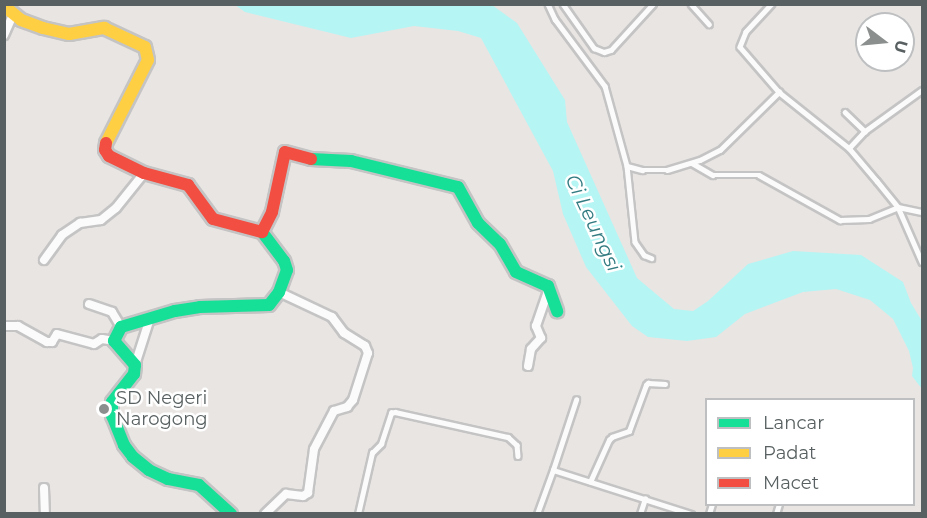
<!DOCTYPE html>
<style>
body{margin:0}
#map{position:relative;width:927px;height:518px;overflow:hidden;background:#e9e5e3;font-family:Montserrat,sans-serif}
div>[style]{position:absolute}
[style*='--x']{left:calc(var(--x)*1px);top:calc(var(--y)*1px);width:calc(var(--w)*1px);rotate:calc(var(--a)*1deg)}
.water>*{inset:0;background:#b5f5f4}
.roads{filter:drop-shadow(2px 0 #c5c4c4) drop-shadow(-2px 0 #c5c4c4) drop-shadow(0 2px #c5c4c4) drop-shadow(0 -2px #c5c4c4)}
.lane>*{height:4.5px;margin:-2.25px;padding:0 2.25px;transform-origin:2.25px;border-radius:2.25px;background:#fcfbfb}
.street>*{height:8px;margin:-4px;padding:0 4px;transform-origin:4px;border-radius:4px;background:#fcfbfb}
.fast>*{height:12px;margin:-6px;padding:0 6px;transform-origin:6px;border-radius:6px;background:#16e098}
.slow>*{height:12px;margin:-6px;padding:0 6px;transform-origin:6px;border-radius:6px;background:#ffcf43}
.jam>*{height:12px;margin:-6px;padding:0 6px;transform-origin:6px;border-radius:6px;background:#f24e42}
.dots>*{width:16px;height:16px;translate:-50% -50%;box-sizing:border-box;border:3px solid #fff;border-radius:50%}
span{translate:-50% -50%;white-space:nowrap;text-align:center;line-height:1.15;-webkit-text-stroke:5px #fff;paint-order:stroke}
.poi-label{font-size:18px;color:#596061}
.left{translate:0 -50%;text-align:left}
.water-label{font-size:20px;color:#327b81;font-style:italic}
.frame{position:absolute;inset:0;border:6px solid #596061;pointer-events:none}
.legend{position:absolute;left:705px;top:398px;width:210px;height:108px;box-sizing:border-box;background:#fff;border:2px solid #bdbfc0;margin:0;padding:8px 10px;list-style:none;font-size:18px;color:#596061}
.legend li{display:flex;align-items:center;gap:12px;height:30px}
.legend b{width:30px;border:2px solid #bdbfc0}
.north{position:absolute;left:855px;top:12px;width:60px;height:60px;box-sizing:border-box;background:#fff;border:2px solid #bdbfc0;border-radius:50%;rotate:106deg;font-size:16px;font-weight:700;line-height:24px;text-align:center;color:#596061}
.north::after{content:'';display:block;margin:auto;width:21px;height:27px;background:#8b8f8e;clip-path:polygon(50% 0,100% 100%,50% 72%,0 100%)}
</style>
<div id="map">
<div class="water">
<div style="clip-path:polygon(492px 5px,517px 23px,565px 100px,567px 122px,637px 278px,674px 309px,693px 311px,708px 301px,748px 264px,793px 251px,861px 255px,903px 282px,911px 303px,922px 321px,922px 389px,912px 376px,913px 368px,909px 351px,893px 319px,870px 300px,836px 289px,803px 292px,745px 314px,716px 337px,687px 341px,648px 337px,632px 326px,586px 267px,563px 214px,553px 171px,481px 38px,458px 31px,414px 26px,351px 38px,245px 12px,235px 5px)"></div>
</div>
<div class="roads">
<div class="lane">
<div style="--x:548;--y:4;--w:17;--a:65"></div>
<div style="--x:555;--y:19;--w:84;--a:53.3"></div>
<div style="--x:605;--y:86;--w:83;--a:74.6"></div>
<div style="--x:627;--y:166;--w:16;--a:15"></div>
<div style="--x:642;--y:170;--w:25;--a:0"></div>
<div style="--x:667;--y:170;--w:34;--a:-17"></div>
<div style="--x:700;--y:160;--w:22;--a:-27"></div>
<div style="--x:720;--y:150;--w:83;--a:-44.5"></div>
<div style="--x:779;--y:92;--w:90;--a:38.7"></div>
<div style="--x:849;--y:148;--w:43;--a:49.7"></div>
<div style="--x:877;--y:181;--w:33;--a:51"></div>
<div style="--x:898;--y:207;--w:60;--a:66.4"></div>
<div style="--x:563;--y:4;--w:54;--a:54.8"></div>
<div style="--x:594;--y:48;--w:11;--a:22"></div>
<div style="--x:604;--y:52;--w:7;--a:-16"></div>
<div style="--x:611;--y:50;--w:62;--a:-47.6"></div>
<div style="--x:691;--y:4;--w:27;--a:48"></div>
<div style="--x:772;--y:4;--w:38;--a:133"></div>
<div style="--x:746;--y:32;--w:16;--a:112"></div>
<div style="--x:740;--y:47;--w:60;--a:49.1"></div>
<div style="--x:845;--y:112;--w:28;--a:44"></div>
<div style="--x:849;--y:148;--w:23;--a:-47"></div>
<div style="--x:865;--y:131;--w:70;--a:-35.7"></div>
<div style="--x:692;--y:163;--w:24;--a:30"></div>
<div style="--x:713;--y:175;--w:46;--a:0"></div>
<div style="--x:759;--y:175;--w:93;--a:29.1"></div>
<div style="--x:840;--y:220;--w:29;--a:-2"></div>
<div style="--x:869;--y:219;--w:31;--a:-22"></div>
<div style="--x:898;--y:207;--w:25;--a:12"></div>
<div style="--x:627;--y:166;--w:76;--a:84"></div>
<div style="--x:635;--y:242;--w:16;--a:55"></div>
<div style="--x:644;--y:255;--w:8;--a:23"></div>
<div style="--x:553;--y:470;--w:74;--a:-71.8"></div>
<div style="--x:590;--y:482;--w:46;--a:-65.7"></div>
<div style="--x:609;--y:440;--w:4;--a:-45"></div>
<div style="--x:612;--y:437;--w:18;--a:-19"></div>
<div style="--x:629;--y:431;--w:49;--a:-69.7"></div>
<div style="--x:646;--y:385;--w:3;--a:-45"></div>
<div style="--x:648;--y:383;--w:17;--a:3"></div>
<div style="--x:358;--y:514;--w:63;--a:-77.1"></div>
<div style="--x:372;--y:453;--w:13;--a:-45"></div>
<div style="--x:381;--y:444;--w:33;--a:-72"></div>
<div style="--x:391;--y:413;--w:4;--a:-14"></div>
<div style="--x:395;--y:412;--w:116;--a:12.5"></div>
<div style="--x:508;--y:437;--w:12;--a:42"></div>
<div style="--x:517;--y:445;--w:11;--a:85"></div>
<div style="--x:537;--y:514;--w:47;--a:-70"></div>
<div style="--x:553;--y:470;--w:145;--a:17.7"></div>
<div style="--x:640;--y:514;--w:16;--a:-72"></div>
<div style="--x:709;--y:514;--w:10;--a:-73"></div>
<div style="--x:776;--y:514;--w:10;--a:-73"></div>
</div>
<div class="street">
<div style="--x:4;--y:35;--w:24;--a:-66"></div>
<div style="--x:44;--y:260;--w:31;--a:-54"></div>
<div style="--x:62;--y:235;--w:22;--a:-34"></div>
<div style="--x:80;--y:223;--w:21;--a:-8"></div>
<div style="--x:101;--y:220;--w:19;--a:-39"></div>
<div style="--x:116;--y:208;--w:45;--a:-51.3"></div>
<div style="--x:89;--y:304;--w:24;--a:19"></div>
<div style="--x:112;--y:312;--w:17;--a:59"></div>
<div style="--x:4;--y:326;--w:14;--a:0"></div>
<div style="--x:18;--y:326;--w:33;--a:29"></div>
<div style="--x:47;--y:342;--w:5;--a:0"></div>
<div style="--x:52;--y:342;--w:9;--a:-58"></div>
<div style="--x:57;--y:334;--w:38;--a:15"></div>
<div style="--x:94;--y:344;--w:9;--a:-32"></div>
<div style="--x:102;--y:339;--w:12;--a:9"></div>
<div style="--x:135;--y:365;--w:46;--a:-72.3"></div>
<div style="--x:528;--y:366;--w:17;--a:-80"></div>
<div style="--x:531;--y:349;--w:15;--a:-48"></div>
<div style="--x:541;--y:338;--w:13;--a:-113"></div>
<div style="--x:536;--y:326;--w:39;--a:-71"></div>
<div style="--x:44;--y:488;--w:26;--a:88"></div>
<div style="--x:265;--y:514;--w:29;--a:-44"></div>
<div style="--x:286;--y:494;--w:17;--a:7"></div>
<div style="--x:303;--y:496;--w:6;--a:-31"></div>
<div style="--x:308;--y:493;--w:44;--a:-82.2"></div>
<div style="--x:314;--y:449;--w:43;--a:-62.2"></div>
<div style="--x:334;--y:411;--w:14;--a:-17"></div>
<div style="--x:347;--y:407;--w:9;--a:-49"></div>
<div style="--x:353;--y:400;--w:49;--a:-72.3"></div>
<div style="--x:368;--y:353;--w:8;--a:-113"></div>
<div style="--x:365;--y:346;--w:25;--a:-148"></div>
<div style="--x:344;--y:333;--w:20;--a:-127"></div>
<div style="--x:332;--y:317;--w:59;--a:-154.7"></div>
</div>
<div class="fast">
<div style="--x:311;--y:159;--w:40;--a:2.9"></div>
<div style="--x:351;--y:161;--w:110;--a:13.7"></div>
<div style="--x:458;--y:187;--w:41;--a:60.9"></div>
<div style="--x:478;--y:223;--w:30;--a:44"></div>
<div style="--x:500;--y:244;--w:32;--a:60"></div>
<div style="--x:516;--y:272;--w:35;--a:24"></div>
<div style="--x:548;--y:286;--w:27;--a:70"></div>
<div style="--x:231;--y:514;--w:43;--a:-137.8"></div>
<div style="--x:199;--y:485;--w:32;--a:-169"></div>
<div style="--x:168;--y:479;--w:21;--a:-155"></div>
<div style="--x:149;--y:470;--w:21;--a:-141"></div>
<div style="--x:133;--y:457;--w:15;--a:-127"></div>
<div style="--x:124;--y:445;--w:31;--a:-112"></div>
<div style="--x:112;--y:416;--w:14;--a:-90"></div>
<div style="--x:112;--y:402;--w:36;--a:-52"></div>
<div style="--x:134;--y:374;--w:9;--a:-84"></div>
<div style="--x:135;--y:365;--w:32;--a:-131"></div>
<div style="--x:114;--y:341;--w:16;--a:-63"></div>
<div style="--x:121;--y:327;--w:56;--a:-16.5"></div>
<div style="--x:175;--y:311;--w:25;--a:-9"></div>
<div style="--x:200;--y:307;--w:69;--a:-1.7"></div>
<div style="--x:269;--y:305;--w:16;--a:-52"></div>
<div style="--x:279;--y:292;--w:23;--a:-70"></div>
<div style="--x:287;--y:270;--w:9;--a:-108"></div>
<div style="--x:284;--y:261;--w:36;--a:-127"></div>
</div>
<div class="slow">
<div style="--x:4;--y:6;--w:22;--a:39"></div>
<div style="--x:21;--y:20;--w:23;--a:20"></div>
<div style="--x:43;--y:28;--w:27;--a:13"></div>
<div style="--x:69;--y:34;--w:36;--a:-10"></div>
<div style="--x:104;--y:28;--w:45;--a:24.9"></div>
<div style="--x:145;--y:47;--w:13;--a:77"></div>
<div style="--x:148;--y:60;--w:93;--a:116.8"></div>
</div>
<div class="jam">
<div style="--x:106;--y:143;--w:7;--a:98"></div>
<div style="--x:105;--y:150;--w:7;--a:56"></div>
<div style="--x:109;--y:156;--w:39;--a:26"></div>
<div style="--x:144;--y:173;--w:46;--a:15.3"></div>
<div style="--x:188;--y:185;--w:42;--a:53.7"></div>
<div style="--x:213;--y:219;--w:51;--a:14.9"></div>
<div style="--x:262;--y:232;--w:22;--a:-63"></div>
<div style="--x:272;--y:212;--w:61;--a:-77.8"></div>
<div style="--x:285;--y:152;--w:27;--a:15"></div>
</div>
</div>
<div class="dots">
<div style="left:104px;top:409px;background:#8b8f8e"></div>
</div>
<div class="poi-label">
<span class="left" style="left:116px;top:409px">SD Negeri<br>Narogong</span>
</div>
<div class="water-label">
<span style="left:593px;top:223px;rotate:65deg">Ci Leungsi</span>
</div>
<div class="frame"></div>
<ul class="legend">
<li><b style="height:8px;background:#16e098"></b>Lancar</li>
<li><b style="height:8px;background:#ffcf43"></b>Padat</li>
<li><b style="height:8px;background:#f24e42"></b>Macet</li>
</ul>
<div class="north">U</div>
</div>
